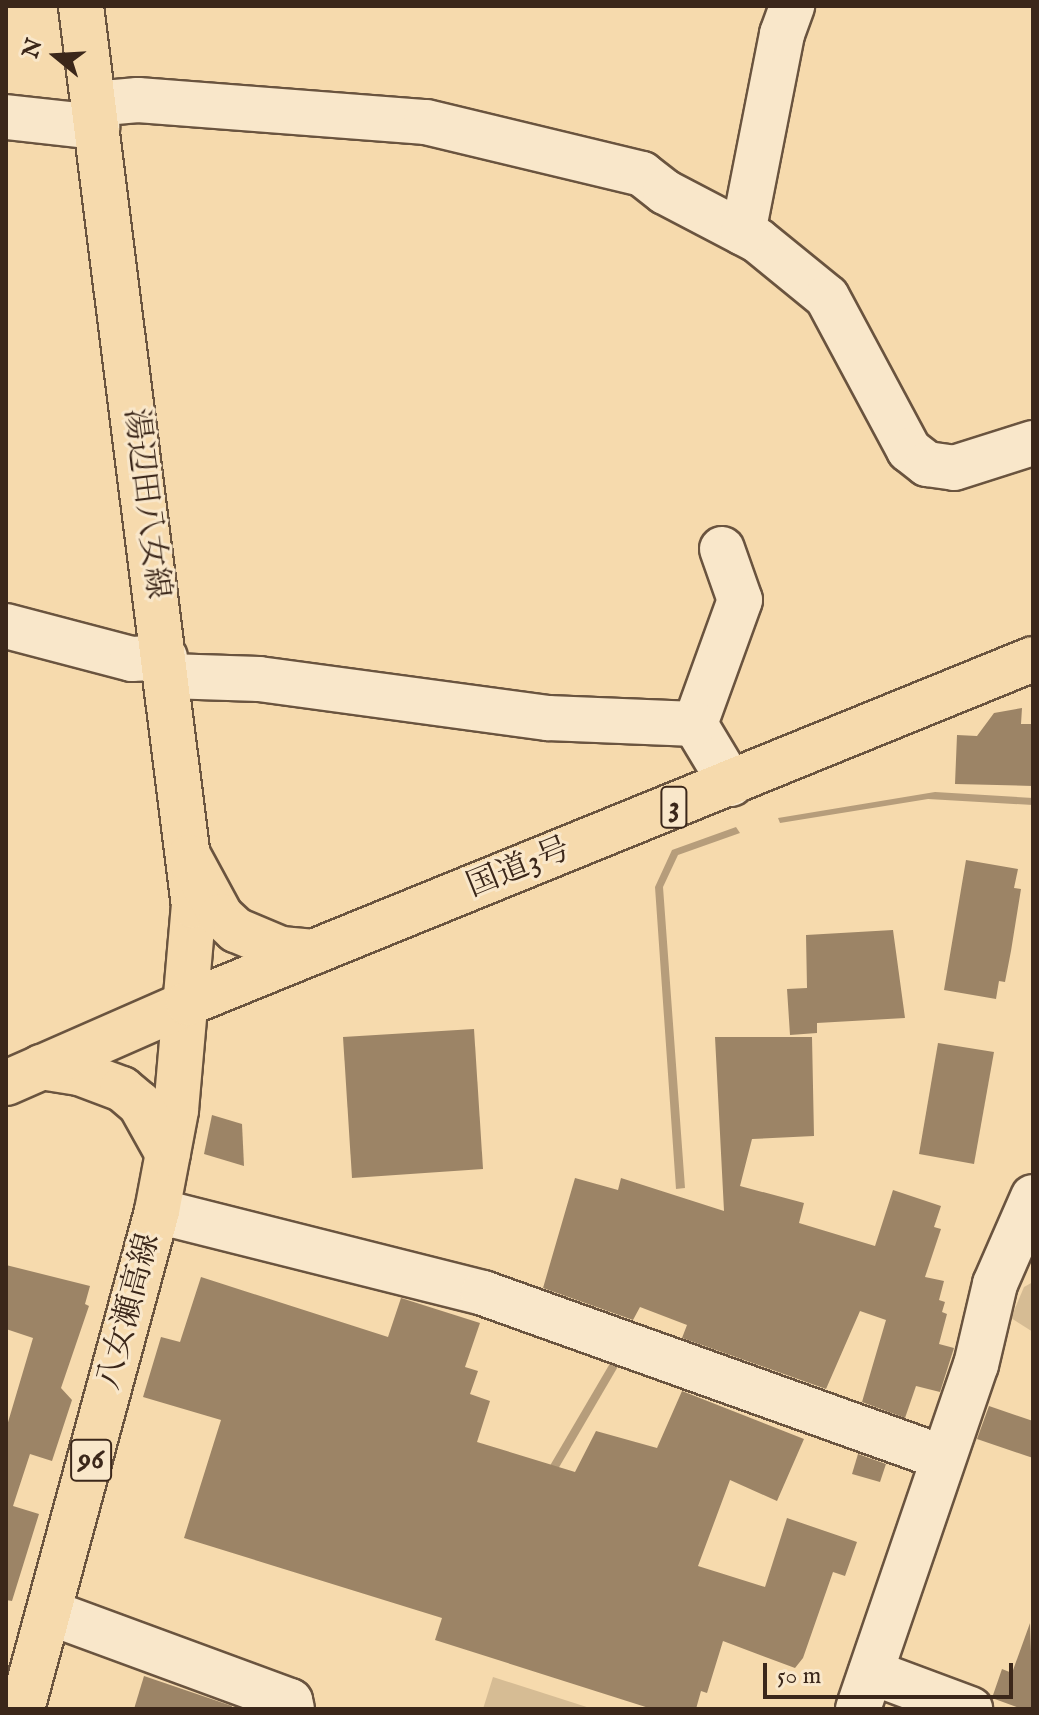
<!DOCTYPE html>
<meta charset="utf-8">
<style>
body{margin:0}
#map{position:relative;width:1039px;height:1715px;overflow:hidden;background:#f6daad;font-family:"IM FELL English","Noto Serif JP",serif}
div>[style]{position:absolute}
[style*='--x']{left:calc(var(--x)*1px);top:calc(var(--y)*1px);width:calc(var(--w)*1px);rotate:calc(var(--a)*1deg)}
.green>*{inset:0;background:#d6bc94}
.water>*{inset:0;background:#b69d7b}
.building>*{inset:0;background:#9c8466}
.roads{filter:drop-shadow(2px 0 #6a543f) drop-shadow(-2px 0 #6a543f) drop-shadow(0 2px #6a543f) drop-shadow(0 -2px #6a543f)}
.minor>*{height:44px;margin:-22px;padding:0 22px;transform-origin:22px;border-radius:22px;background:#f9e7ca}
.major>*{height:44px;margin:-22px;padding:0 22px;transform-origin:22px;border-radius:22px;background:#f6daad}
.highway>*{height:44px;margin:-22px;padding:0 22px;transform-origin:22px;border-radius:22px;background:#f6daad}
span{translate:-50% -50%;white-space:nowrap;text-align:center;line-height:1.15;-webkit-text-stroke:6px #f9e7ca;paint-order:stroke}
.shield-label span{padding:2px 6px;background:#f9e7ca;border:2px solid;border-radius:6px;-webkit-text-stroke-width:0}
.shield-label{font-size:30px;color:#3b271a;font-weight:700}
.street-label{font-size:32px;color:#3b271a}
.frame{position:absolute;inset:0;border:8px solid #3b271a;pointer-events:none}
.north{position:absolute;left:16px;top:16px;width:80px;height:80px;-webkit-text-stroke:6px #f9e7ca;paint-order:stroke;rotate:288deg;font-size:22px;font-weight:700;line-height:32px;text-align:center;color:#3b271a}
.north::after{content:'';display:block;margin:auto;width:28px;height:36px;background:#3b271a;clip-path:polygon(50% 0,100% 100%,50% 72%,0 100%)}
.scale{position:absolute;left:763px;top:1663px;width:250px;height:36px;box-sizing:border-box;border:4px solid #3b271a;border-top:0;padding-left:10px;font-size:24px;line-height:28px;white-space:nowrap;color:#3b271a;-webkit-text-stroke:6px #f9e7ca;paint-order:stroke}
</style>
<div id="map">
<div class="green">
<div style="clip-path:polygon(1033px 1282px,1033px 1332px,1011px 1318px,1024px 1287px)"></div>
<div style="clip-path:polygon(493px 1677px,593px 1709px,483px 1709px)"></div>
</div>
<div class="water">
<div style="clip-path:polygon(935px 792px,1033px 798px,1033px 805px,928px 799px,780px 823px,778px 818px)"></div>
<div style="clip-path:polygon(736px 827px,740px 833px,678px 855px,663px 887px,685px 1188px,676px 1189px,655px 887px,672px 850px)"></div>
<div style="clip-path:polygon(612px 1360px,620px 1363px,551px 1481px,541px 1481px)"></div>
</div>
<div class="building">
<div style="clip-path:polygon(1022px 708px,1021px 724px,1033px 724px,1033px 786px,955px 784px,957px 735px,977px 736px,994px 713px)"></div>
<div style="clip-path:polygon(966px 860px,1018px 869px,1014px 888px,1021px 889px,1011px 951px,1005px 982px,999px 981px,996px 999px,944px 990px)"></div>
<div style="clip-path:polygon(893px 930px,905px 1018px,817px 1023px,817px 1033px,790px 1035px,787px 989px,807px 988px,806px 935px)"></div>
<div style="clip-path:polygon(474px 1029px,483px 1169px,352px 1178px,343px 1037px)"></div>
<div style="clip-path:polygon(715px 1037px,812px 1037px,814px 1136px,752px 1139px,740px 1186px,804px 1203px,799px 1223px,875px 1246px,893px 1190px,941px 1206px,934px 1227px,941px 1229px,925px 1277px,944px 1281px,939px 1300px,945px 1302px,942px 1312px,947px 1314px,939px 1344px,954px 1348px,940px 1392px,916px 1386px,905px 1418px,862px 1402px,886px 1320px,860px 1311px,826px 1389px,682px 1338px,687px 1325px,640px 1307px,633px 1320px,543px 1288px,575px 1178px,618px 1190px,621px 1178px,724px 1211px)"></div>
<div style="clip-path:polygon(938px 1043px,994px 1052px,974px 1164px,919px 1154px)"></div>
<div style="clip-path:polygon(212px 1115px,242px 1124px,244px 1166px,204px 1154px)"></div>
<div style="clip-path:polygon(6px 1265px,90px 1286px,85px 1304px,89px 1306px,61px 1388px,72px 1400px,52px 1461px,30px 1454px,13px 1506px,39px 1514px,12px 1601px,6px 1600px,6px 1429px,33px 1338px,6px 1329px)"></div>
<div style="clip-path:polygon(201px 1277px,388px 1337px,401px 1298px,480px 1323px,465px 1367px,478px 1371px,470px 1394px,490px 1401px,477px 1442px,575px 1472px,596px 1431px,657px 1448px,682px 1391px,804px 1439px,777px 1501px,730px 1480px,698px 1566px,765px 1587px,787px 1518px,857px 1542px,845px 1576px,833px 1572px,803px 1658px,795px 1668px,723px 1641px,707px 1693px,701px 1691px,696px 1709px,652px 1709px,435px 1640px,442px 1618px,184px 1538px,221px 1420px,143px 1397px,161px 1337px,180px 1342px)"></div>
<div style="clip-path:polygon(989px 1406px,1033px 1421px,1033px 1458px,977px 1439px)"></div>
<div style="clip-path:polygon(858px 1454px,886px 1464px,880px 1482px,852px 1474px)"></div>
<div style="clip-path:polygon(1030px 1623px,1033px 1709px,1022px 1709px,992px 1698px,1002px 1669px,1012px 1673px)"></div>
<div style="clip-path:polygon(144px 1676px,232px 1706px,231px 1709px,134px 1709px)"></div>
</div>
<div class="roads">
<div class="minor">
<div style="--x:93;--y:104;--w:45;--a:-5.1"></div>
<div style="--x:138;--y:100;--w:289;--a:4.4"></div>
<div style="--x:426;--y:122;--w:222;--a:13.5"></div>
<div style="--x:642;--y:174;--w:29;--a:38"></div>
<div style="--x:665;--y:192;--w:104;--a:27.6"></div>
<div style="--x:757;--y:240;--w:90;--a:39.2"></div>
<div style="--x:827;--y:297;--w:174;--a:61.8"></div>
<div style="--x:909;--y:450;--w:23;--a:38"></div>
<div style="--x:927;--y:464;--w:27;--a:8"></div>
<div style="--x:954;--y:468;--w:83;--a:-17.6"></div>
<div style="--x:6;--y:117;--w:92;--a:6.3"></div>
<div style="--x:743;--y:233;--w:203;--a:-78.9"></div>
<div style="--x:782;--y:34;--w:30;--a:-70"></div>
<div style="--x:722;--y:549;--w:54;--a:70.6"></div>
<div style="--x:740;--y:600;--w:132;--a:109.9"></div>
<div style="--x:695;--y:724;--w:70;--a:59"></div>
<div style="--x:6;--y:626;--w:130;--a:14.7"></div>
<div style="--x:132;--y:659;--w:33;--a:-3"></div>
<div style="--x:168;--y:676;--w:91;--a:1.9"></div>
<div style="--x:259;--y:679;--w:292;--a:7.7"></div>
<div style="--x:548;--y:718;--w:147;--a:2.3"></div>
<div style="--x:157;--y:1211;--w:336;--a:14.1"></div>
<div style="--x:483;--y:1293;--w:489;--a:19.7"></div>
<div style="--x:51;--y:1613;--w:255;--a:20.2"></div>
<div style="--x:290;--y:1701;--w:8;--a:76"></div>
<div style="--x:871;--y:1672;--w:106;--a:20.5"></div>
<div style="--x:858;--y:1709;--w:364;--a:-71.1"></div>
<div style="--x:976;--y:1365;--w:83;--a:-76.8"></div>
<div style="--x:995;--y:1284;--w:95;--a:-66.4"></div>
</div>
<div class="major">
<div style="--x:22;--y:1709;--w:516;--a:-74.83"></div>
<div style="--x:157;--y:1211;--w:103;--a:-79.3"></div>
<div style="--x:176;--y:1110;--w:205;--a:-85"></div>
<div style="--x:194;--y:906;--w:907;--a:-97.16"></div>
</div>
<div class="highway">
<div style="--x:189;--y:857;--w:67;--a:61.5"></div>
<div style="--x:221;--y:916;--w:21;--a:43"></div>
<div style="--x:236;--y:930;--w:49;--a:22.9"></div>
<div style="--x:281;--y:949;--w:33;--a:5"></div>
<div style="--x:41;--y:1067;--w:38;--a:9"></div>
<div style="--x:79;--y:1073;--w:46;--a:20.4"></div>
<div style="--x:122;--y:1089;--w:23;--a:40"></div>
<div style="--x:140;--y:1104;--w:57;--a:60.8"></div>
<div style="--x:6;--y:1083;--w:199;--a:-23.7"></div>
<div style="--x:188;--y:1003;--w:912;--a:-22.15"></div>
</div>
</div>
<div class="shield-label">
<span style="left:674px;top:807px">3</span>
<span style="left:91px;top:1460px">96</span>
</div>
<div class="street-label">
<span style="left:145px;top:504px;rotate:83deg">湯辺田八女線</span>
<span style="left:519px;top:869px;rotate:-22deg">国道3号</span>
<span style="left:130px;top:1312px;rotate:-75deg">八女瀬高線</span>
</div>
<div class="frame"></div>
<div class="north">N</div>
<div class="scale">50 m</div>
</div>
